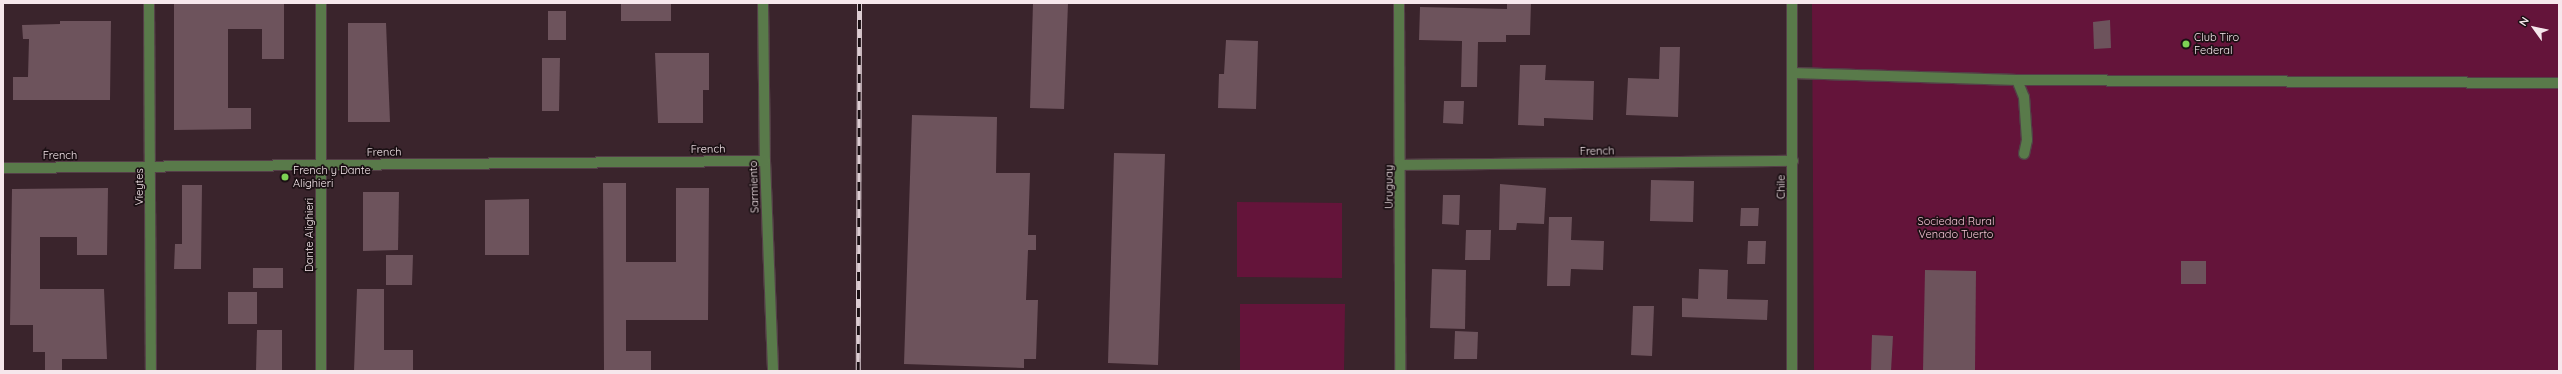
<!DOCTYPE html>
<style>
body{margin:0}
#map{position:relative;width:2562px;height:374px;overflow:hidden;background:#3a242c;font-family:Quicksand,sans-serif}
div>[style]{position:absolute}
[style*='--x']{left:calc(var(--x)*1px);top:calc(var(--y)*1px);width:calc(var(--w)*1px);rotate:calc(var(--a)*1deg)}
.green>*{inset:0;background:#64143a}
.building>*{inset:0;background:#6d535c}
.roads{filter:drop-shadow(1px 0 #543f47) drop-shadow(-1px 0 #543f47) drop-shadow(0 1px #543f47) drop-shadow(0 -1px #543f47)}
.minor>*{height:10px;margin:-5px;padding:0 5px;transform-origin:5px;border-radius:5px;background:#597a4a}
.rail>*{height:4.5px;margin-top:-2.25px;transform-origin:0;background:repeating-linear-gradient(90deg,#1b1014 0 9px,#dcccd2 0 18px);box-sizing:border-box;border-block:1px solid #dcccd2}
.dots>*{width:11px;height:11px;translate:-50% -50%;box-sizing:border-box;border:2px solid #1b1014;border-radius:50%}
span{translate:-50% -50%;white-space:nowrap;text-align:center;line-height:1.15;-webkit-text-stroke:3.5px #1b1014;paint-order:stroke}
.poi-label{font-size:11px;color:#f6e7ec}
.left{translate:0 -50%;text-align:left}
.street-label{font-size:11px;color:#f6e7ec}
.park-label{font-size:11px;color:#f4c3d4}
.frame{position:absolute;inset:0;border:4px solid #f6e7ec;pointer-events:none}
.north{position:absolute;left:2514px;top:8px;width:40px;height:40px;-webkit-text-stroke:3px #1b1014;paint-order:stroke;rotate:303deg;font-size:11px;font-weight:700;line-height:16px;text-align:center;color:#f6e7ec}
.north::after{content:'';display:block;margin:auto;width:14px;height:18px;background:#f6e7ec;clip-path:polygon(50% 0,100% 100%,50% 72%,0 100%)}
</style>
<div id="map">
<div class="green">
<div style="clip-path:polygon(1812px 3px,2559px 3px,2559px 371px,1814px 371px)"></div>
<div style="clip-path:polygon(1237px 202px,1342px 203px,1342px 278px,1237px 277px)"></div>
<div style="clip-path:polygon(1240px 304px,1345px 304px,1344px 371px,1240px 371px)"></div>
</div>
<div class="building">
<div style="clip-path:polygon(174px 3px,284px 3px,284px 59px,262px 59px,262px 29px,228px 29px,228px 108px,251px 108px,251px 129px,174px 130px)"></div>
<div style="clip-path:polygon(621px 3px,671px 3px,671px 21px,621px 21px)"></div>
<div style="clip-path:polygon(1033px 3px,1068px 3px,1064px 109px,1030px 108px)"></div>
<div style="clip-path:polygon(1507px 3px,1531px 3px,1530px 35px,1506px 35px,1506px 42px,1478px 42px,1477px 87px,1461px 87px,1462px 41px,1419px 40px,1420px 7px,1507px 9px)"></div>
<div style="clip-path:polygon(548px 11px,566px 11px,566px 40px,548px 40px)"></div>
<div style="clip-path:polygon(2110px 20px,2111px 48px,2094px 49px,2093px 22px)"></div>
<div style="clip-path:polygon(60px 21px,111px 21px,110px 100px,13px 100px,13px 77px,28px 77px,29px 39px,23px 39px,22px 25px,60px 24px)"></div>
<div style="clip-path:polygon(348px 23px,386px 23px,390px 122px,348px 122px)"></div>
<div style="clip-path:polygon(1226px 40px,1258px 41px,1256px 109px,1218px 108px,1219px 74px,1224px 74px)"></div>
<div style="clip-path:polygon(1660px 47px,1680px 47px,1678px 117px,1626px 115px,1628px 78px,1659px 79px)"></div>
<div style="clip-path:polygon(655px 53px,709px 53px,709px 90px,703px 90px,703px 123px,658px 123px)"></div>
<div style="clip-path:polygon(542px 58px,560px 58px,559px 111px,542px 111px)"></div>
<div style="clip-path:polygon(1520px 65px,1546px 65px,1545px 80px,1594px 81px,1593px 120px,1544px 118px,1544px 126px,1518px 125px)"></div>
<div style="clip-path:polygon(1444px 101px,1464px 101px,1463px 124px,1443px 123px)"></div>
<div style="clip-path:polygon(912px 115px,997px 117px,996px 173px,1030px 173px,1028px 235px,1036px 235px,1036px 250px,1028px 250px,1026px 300px,1038px 300px,1036px 359px,1024px 359px,1024px 368px,904px 364px)"></div>
<div style="clip-path:polygon(1114px 153px,1165px 154px,1158px 365px,1108px 363px)"></div>
<div style="clip-path:polygon(1651px 180px,1694px 181px,1693px 222px,1650px 221px)"></div>
<div style="clip-path:polygon(603px 183px,626px 183px,626px 262px,676px 262px,676px 188px,709px 188px,708px 320px,626px 320px,626px 351px,651px 351px,651px 371px,604px 371px)"></div>
<div style="clip-path:polygon(1500px 184px,1546px 188px,1544px 224px,1517px 223px,1516px 230px,1499px 230px)"></div>
<div style="clip-path:polygon(182px 185px,202px 185px,201px 269px,174px 269px,175px 244px,182px 244px)"></div>
<div style="clip-path:polygon(108px 188px,107px 255px,77px 255px,77px 237px,40px 237px,40px 289px,104px 289px,107px 359px,62px 359px,62px 371px,45px 371px,45px 352px,33px 352px,33px 325px,10px 325px,12px 189px)"></div>
<div style="clip-path:polygon(363px 192px,399px 192px,398px 250px,363px 251px)"></div>
<div style="clip-path:polygon(1443px 195px,1460px 195px,1459px 225px,1442px 224px)"></div>
<div style="clip-path:polygon(529px 199px,529px 255px,485px 255px,485px 200px)"></div>
<div style="clip-path:polygon(1741px 208px,1759px 208px,1758px 226px,1740px 226px)"></div>
<div style="clip-path:polygon(1549px 217px,1572px 217px,1571px 240px,1604px 241px,1603px 270px,1571px 269px,1570px 286px,1547px 286px)"></div>
<div style="clip-path:polygon(1466px 230px,1491px 230px,1490px 260px,1465px 260px)"></div>
<div style="clip-path:polygon(1748px 241px,1766px 241px,1765px 264px,1747px 264px)"></div>
<div style="clip-path:polygon(386px 255px,413px 255px,412px 285px,386px 285px)"></div>
<div style="clip-path:polygon(2181px 261px,2206px 261px,2206px 284px,2181px 284px)"></div>
<div style="clip-path:polygon(253px 268px,283px 268px,283px 288px,253px 288px)"></div>
<div style="clip-path:polygon(1432px 269px,1466px 270px,1465px 329px,1430px 328px)"></div>
<div style="clip-path:polygon(1699px 269px,1728px 270px,1727px 299px,1768px 300px,1767px 320px,1682px 317px,1682px 298px,1698px 299px)"></div>
<div style="clip-path:polygon(1925px 270px,1976px 271px,1975px 371px,1923px 371px)"></div>
<div style="clip-path:polygon(357px 289px,384px 289px,384px 350px,413px 350px,413px 371px,354px 371px)"></div>
<div style="clip-path:polygon(228px 292px,257px 292px,257px 324px,228px 324px)"></div>
<div style="clip-path:polygon(1633px 306px,1654px 306px,1652px 356px,1631px 355px)"></div>
<div style="clip-path:polygon(257px 330px,282px 330px,282px 371px,256px 371px)"></div>
<div style="clip-path:polygon(1455px 331px,1478px 332px,1477px 359px,1454px 359px)"></div>
<div style="clip-path:polygon(1872px 335px,1893px 336px,1891px 371px,1871px 371px)"></div>
</div>
<div class="roads">
<div class="minor">
<div style="--x:149;--y:3;--w:368;--a:89.7"></div>
<div style="--x:321;--y:3;--w:368;--a:90"></div>
<div style="--x:763;--y:3;--w:158;--a:89.3"></div>
<div style="--x:765;--y:161;--w:210;--a:87.8"></div>
<div style="--x:1399;--y:3;--w:368;--a:89.8"></div>
<div style="--x:1792;--y:73;--w:225;--a:1.8"></div>
<div style="--x:2017;--y:80;--w:18;--a:68"></div>
<div style="--x:2024;--y:97;--w:43;--a:86"></div>
<div style="--x:2027;--y:140;--w:14;--a:102"></div>
<div style="--x:2017;--y:80;--w:542;--a:0.32"></div>
<div style="--x:1401;--y:165;--w:392;--a:-0.6"></div>
<div style="--x:3;--y:168;--w:762;--a:-0.53"></div>
<div style="--x:1792;--y:371;--w:368;--a:-90"></div>
</div>
</div>
<div class="rail">
<div style="--x:858;--y:371;--w:368;--a:-89.8"></div>
</div>
<div class="dots">
<div style="left:2186px;top:44px;background:#7dd154"></div>
<div style="left:285px;top:177px;background:#7dd154"></div>
</div>
<div class="poi-label">
<span class="left" style="left:2194px;top:44px">Club Tiro<br>Federal</span>
<span class="left" style="left:293px;top:177px">French y Dante<br>Alighieri</span>
</div>
<div class="street-label">
<span style="left:708px;top:149px;rotate:-1deg">French</span>
<span style="left:1597px;top:151px;rotate:-1deg">French</span>
<span style="left:384px;top:152px;rotate:-1deg">French</span>
<span style="left:60px;top:155px">French</span>
<span style="left:139px;top:187px;rotate:-90deg">Vieytes</span>
<span style="left:754px;top:187px;rotate:-92deg">Sarmiento</span>
<span style="left:1389px;top:187px;rotate:-90deg">Uruguay</span>
<span style="left:1781px;top:187px;rotate:-90deg">Chile</span>
<span style="left:309px;top:235px;rotate:-90deg">Dante Alighieri</span>
</div>
<div class="park-label">
<span style="left:1956px;top:228px">Sociedad Rural<br>Venado Tuerto</span>
</div>
<div class="frame"></div>
<div class="north">N</div>
</div>
